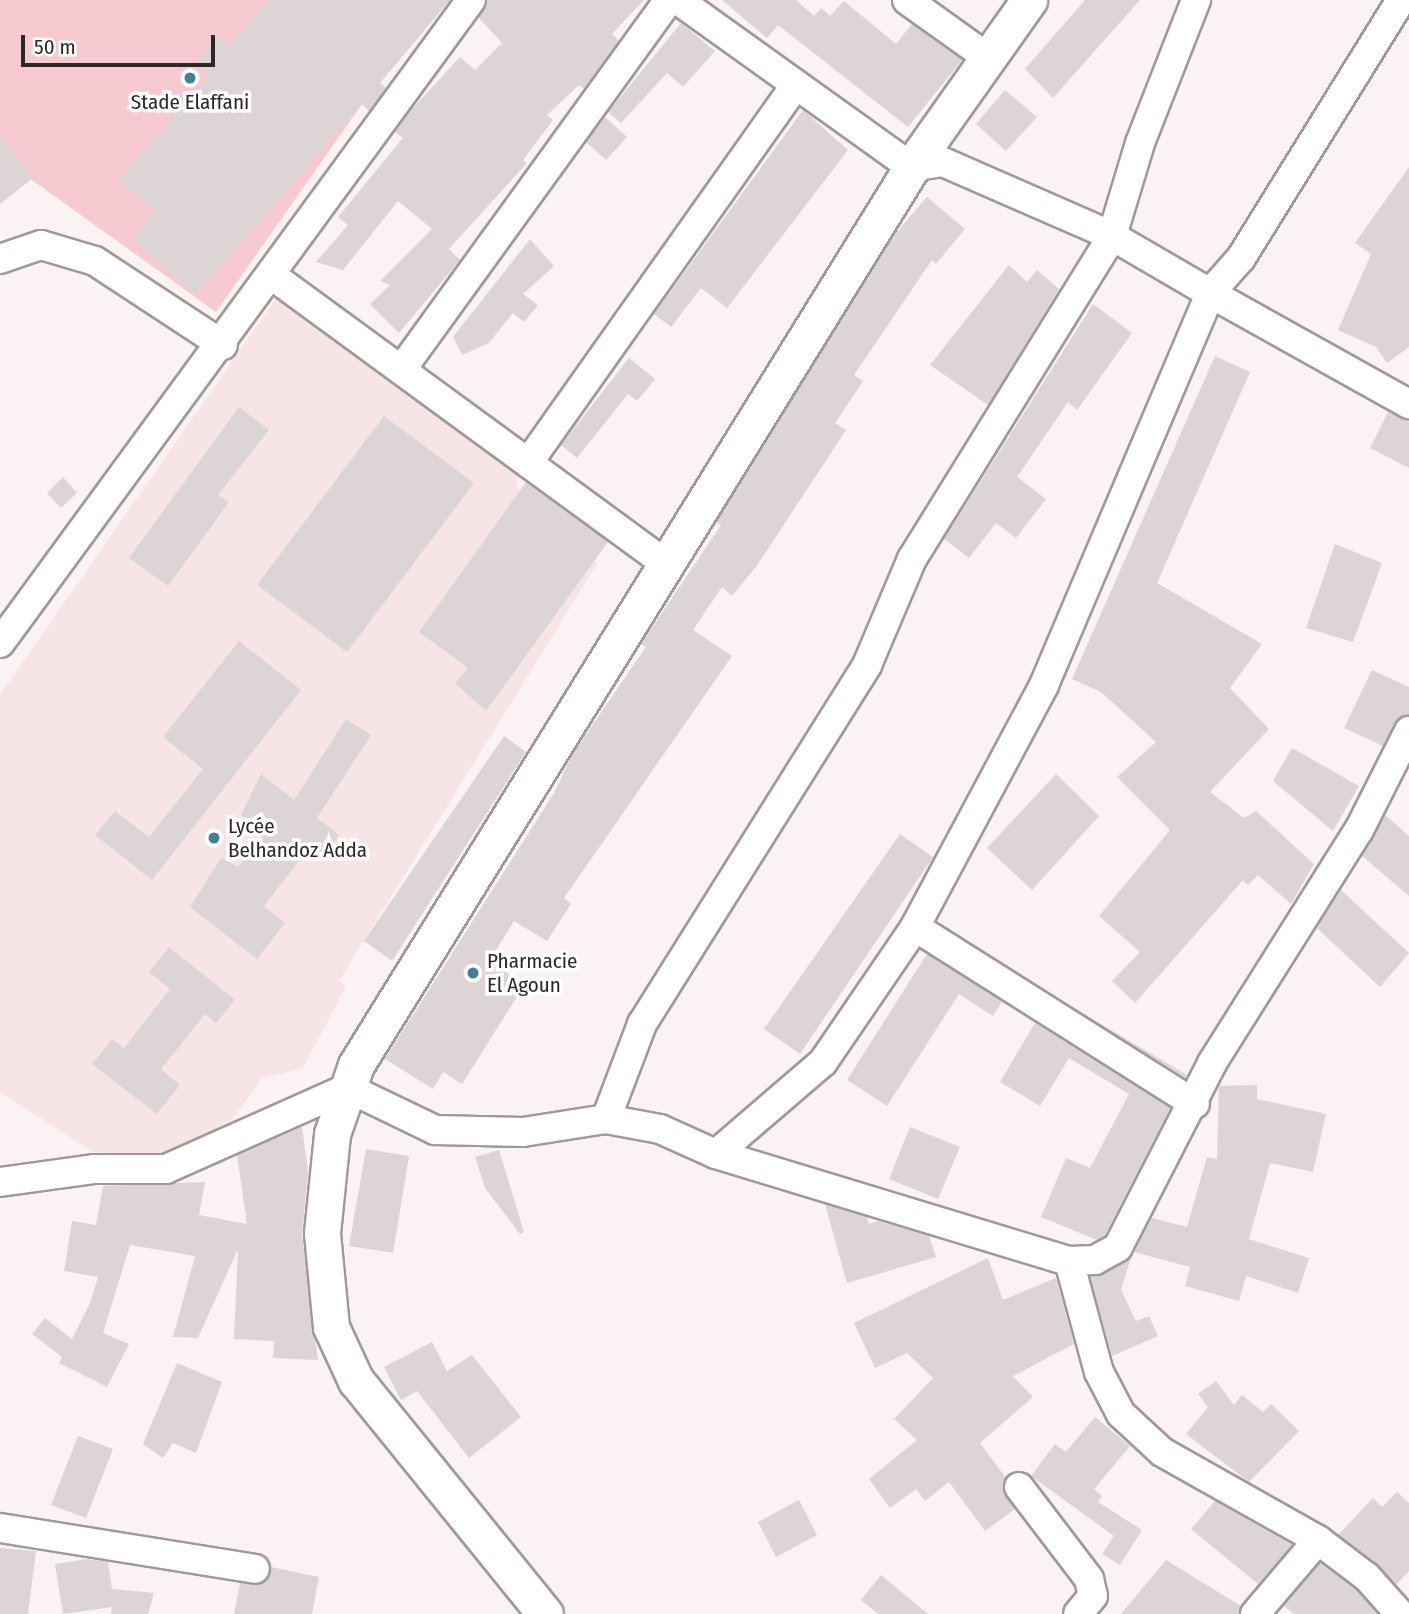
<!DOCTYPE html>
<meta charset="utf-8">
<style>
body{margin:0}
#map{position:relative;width:1409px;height:1614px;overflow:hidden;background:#fbf2f3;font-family:"Fira Sans Condensed",sans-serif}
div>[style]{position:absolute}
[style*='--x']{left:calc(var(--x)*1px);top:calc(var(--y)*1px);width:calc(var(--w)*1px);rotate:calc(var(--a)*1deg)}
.built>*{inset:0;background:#f6e4e6}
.green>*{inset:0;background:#f7cad1}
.building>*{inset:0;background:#ddd4d6}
.roads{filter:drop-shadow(2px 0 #a09899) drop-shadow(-2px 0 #a09899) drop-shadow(0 2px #a09899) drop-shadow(0 -2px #a09899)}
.minor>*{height:28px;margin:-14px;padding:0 14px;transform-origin:14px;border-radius:14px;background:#fff}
.tertiary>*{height:35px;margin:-17.5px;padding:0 17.5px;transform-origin:17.5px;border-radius:17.5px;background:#fff}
.dots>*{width:19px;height:19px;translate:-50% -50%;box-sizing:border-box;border:4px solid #fff;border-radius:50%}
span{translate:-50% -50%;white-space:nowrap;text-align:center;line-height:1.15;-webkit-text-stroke:7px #fff;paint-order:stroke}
.poi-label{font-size:21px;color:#2c2829}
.left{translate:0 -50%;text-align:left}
.scale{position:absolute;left:21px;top:35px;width:194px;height:32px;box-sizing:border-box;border:4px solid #2c2829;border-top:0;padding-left:9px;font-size:21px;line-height:24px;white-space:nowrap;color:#2c2829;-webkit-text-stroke:5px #fff;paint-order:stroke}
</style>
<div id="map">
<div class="built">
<div style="clip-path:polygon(279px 294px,515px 462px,517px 488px,601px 541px,592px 556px,597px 564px,339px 981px,346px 986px,303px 1068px,263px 1078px,232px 1119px,165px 1157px,93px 1152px,0 1092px,0 695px)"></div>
</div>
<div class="green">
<div style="clip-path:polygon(0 0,435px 0,216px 312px,0 157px)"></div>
</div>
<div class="building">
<div style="clip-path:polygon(269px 0,450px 0,380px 83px,386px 88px,369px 111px,362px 104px,195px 295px,131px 239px,154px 212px,118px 180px,210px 75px,195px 63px,219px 36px,230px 45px)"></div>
<div style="clip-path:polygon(487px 0,644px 0,612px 34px,619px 41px,584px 89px,579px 85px,547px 115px,553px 120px,523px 160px,527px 163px,449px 249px,460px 260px,399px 333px,370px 304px,390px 285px,380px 281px,432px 229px,398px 201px,343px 270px,316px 262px,348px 225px,338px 217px,403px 138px,395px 132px,412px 109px,460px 57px,475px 70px,502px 43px,479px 18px)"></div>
<div style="clip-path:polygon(722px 0,796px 0,814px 16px,821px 8px,830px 16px,844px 1px,896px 44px,912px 24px,962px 60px,908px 127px,778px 25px,767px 38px)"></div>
<div style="clip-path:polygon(1085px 0,1140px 0,1053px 98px,1025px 69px)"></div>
<div style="clip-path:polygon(681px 23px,715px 51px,683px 87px,667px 73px,621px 123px,608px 112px)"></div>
<div style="clip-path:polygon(1005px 90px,1037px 117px,1006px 151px,976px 124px)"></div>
<div style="clip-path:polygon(803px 110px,848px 150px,727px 308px,701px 288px,671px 327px,654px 314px)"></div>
<div style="clip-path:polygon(605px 117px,627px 137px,606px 160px,586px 142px)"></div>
<div style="clip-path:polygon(0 136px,33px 178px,0 204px)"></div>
<div style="clip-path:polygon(1409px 167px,1409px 347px,1387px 363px,1376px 347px,1338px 330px,1371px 254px,1355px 243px)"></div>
<div style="clip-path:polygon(927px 197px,965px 229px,936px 264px,932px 260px,854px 375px,863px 381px,835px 423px,846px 430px,758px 564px,732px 596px,722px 587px,693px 630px,732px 656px,564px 898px,571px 904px,547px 941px,514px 921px,489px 962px,525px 984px,462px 1084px,443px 1072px,433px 1089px,385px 1059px,554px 793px,572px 755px,646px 647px,641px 644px,721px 525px,716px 522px,890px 240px)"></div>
<div style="clip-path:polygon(530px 239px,554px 266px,523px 294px,538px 305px,524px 322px,513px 313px,489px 343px,462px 355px,453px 337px)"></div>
<div style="clip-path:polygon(1009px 265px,1027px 282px,1037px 270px,1059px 289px,988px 405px,930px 365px)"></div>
<div style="clip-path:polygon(1093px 304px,1132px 333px,1077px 410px,1068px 402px,1017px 477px,1046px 499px,1016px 538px,996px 523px,969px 558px,944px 539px)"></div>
<div style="clip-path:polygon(1215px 356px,1250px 372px,1157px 583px,1262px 644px,1230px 688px,1269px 729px,1210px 792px,1244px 818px,1256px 811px,1314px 864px,1291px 904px,1258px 875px,1248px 885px,1243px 880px,1135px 1003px,1112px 981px,1140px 952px,1099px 916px,1170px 830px,1117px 777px,1156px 742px,1101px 692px,1072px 679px)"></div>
<div style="clip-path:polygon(629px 358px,655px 379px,637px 401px,628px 394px,577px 458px,561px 445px)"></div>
<div style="clip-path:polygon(239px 407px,269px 430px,218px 495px,229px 502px,168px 586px,129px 558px)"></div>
<div style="clip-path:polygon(1388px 412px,1409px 422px,1409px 468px,1370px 448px)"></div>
<div style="clip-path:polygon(384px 416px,474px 483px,347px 652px,257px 585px)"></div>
<div style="clip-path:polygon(63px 477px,77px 493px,61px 508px,47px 493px)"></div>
<div style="clip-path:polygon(526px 482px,608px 542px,486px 711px,455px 683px,468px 668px,419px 632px)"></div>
<div style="clip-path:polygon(1335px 544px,1382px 563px,1353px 642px,1306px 628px)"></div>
<div style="clip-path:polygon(239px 641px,301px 690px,152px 880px,95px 835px,115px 811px,149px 837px,203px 769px,163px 737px)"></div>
<div style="clip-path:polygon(1372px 670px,1409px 687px,1409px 715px,1395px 723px,1383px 746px,1344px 728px)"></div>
<div style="clip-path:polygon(346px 719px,371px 735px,317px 818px,339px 835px,322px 858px,309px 848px,264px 906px,285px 923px,257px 959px,190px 907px,221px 858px,238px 867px,265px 833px,241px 815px,261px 774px,294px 800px)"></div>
<div style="clip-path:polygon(504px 736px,526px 752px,392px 961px,364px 941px)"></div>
<div style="clip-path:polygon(1292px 748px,1359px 786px,1333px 831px,1273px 781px)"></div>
<div style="clip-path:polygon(1056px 774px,1099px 816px,1032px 890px,987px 848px)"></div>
<div style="clip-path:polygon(1385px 815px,1409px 836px,1409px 896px,1362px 856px)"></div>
<div style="clip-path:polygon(900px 834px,933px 857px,800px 1054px,764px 1029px)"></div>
<div style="clip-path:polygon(1341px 890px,1409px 953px,1380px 987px,1317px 928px)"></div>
<div style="clip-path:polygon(169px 947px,235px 1000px,216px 1023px,205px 1014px,161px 1069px,180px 1085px,157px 1114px,92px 1064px,112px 1039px,124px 1048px,170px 989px,149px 972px)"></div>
<div style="clip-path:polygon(927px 954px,1002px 1002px,993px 1016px,959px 994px,887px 1106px,847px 1080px)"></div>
<div style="clip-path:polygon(1067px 1004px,1187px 1075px,1186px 1078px)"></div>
<div style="clip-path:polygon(1035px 1023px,1170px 1108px,1105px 1235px,1097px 1240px,1041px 1217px,1066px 1158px,1090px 1168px,1129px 1094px,1069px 1058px,1040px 1106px,1000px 1082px)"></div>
<div style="clip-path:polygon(1257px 1085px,1257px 1099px,1326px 1114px,1313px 1172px,1270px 1163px,1249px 1239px,1309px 1258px,1298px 1293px,1246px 1276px,1239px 1301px,1185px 1286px,1190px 1267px,1134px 1252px,1152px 1218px,1187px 1227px,1207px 1157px,1217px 1159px,1219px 1086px)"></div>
<div style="clip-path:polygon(302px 1127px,308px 1171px,302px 1235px,318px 1360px,273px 1358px,274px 1341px,234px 1339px,238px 1249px,198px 1338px,173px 1337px,195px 1256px,130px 1245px,103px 1333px,129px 1344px,107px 1387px,59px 1363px,62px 1357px,32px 1334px,45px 1318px,72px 1339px,90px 1303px,98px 1277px,64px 1271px,72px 1221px,96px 1225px,103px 1186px,205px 1182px,199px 1215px,247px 1224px,237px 1155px)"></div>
<div style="clip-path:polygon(910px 1127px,960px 1147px,938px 1199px,889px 1179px)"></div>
<div style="clip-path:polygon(366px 1149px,409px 1156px,393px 1253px,349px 1246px)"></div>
<div style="clip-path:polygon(499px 1150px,524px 1232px,520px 1234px,485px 1188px,475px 1157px)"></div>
<div style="clip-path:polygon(825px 1204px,867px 1217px,869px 1224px,878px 1221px,929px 1236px,936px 1257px,847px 1283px)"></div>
<div style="clip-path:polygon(1131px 1257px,1121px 1290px,1136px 1321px,1149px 1316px,1158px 1336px,1112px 1356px,1090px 1277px)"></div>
<div style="clip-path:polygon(988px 1258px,1003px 1300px,1056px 1278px,1074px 1344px,1013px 1376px,1033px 1397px,980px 1443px,1006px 1478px,1003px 1490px,1015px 1509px,985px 1531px,949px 1482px,925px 1501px,916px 1489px,890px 1508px,869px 1479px,917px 1440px,894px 1419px,933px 1378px,907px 1353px,875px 1368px,854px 1323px)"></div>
<div style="clip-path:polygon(432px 1342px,447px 1371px,472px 1355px,521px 1417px,469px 1458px,417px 1391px,401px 1400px,384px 1367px)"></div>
<div style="clip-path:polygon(177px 1363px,222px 1382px,196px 1453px,173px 1443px,163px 1458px,143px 1444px)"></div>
<div style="clip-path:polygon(1216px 1381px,1234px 1405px,1242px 1395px,1263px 1412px,1271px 1404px,1299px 1431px,1249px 1482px,1186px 1434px,1208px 1407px,1198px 1394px)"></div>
<div style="clip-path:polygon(1095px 1417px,1130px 1446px,1094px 1489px,1102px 1496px,1098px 1502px,1142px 1530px,1120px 1565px,1102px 1554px,1114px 1536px,1031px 1476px,1055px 1444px,1066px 1452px)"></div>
<div style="clip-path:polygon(78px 1436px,113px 1449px,86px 1518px,51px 1505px)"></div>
<div style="clip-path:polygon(1397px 1492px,1409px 1503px,1409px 1571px,1396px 1585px,1338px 1535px,1373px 1498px,1382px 1507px)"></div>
<div style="clip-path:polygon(799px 1500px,817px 1535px,776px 1557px,758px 1522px)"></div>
<div style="clip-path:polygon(1215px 1501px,1292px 1545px,1258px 1584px,1191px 1529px)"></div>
<div style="clip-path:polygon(0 1548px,36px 1551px,28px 1614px,0 1614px)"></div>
<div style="clip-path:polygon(87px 1559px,108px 1562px,112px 1589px,154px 1593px,148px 1614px,111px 1614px,112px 1607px,63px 1614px,55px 1564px)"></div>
<div style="clip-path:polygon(1166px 1560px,1241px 1606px,1239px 1614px,1121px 1614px)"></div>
<div style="clip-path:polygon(1320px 1563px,1356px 1589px,1378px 1614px,1294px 1614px,1284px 1606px)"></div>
<div style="clip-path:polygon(271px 1567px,319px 1577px,312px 1614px,234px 1614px,240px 1583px,262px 1584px)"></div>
<div style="clip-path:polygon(881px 1575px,928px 1614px,878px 1614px,861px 1600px)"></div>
</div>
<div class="roads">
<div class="minor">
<div style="--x:678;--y:0;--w:287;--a:35.6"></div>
<div style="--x:911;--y:167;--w:32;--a:-9"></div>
<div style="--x:943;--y:162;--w:184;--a:23.6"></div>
<div style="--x:1112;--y:236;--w:113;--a:30.2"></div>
<div style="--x:1210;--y:293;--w:47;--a:-48.5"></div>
<div style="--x:1241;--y:258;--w:304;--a:-58.2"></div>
<div style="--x:907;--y:0;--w:100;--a:35.6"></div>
<div style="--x:0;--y:259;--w:43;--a:-18.9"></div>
<div style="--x:41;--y:245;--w:56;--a:16.5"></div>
<div style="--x:95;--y:261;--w:153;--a:33.3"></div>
<div style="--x:274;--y:277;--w:486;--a:36.2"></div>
<div style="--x:401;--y:370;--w:457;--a:-54.1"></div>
<div style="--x:528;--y:463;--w:463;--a:-54.7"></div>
<div style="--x:0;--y:643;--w:797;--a:-53.78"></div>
<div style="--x:915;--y:927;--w:331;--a:32.3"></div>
<div style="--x:606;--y:1119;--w:55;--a:10.5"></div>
<div style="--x:660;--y:1129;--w:61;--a:24.1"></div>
<div style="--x:716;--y:1154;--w:141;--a:-40.7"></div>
<div style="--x:823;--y:1062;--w:163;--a:-55.7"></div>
<div style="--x:915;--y:927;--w:274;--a:-61.9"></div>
<div style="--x:1044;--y:685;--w:426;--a:-67"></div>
<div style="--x:1210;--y:293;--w:228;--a:29.2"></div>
<div style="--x:716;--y:1154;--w:369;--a:16.9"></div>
<div style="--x:1069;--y:1261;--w:26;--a:-2"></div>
<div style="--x:1095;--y:1260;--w:26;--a:-29"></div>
<div style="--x:1118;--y:1247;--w:207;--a:-62.9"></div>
<div style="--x:1212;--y:1063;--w:275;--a:-57.8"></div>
<div style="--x:1359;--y:830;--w:111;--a:-63.2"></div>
<div style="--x:0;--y:1182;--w:96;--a:-7.8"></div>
<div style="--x:95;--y:1169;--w:71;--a:0"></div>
<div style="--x:166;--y:1169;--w:199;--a:-24"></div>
<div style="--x:348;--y:1088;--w:97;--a:25.8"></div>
<div style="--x:435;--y:1130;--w:88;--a:1.3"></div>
<div style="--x:523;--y:1132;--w:84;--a:-8.9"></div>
<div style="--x:606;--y:1119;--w:102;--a:-69.2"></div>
<div style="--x:642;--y:1024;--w:424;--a:-57.9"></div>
<div style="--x:867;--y:665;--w:115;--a:-67"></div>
<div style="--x:912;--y:559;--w:380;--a:-58.2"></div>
<div style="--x:1112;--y:236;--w:97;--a:-73.2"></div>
<div style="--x:1140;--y:143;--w:154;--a:-68.6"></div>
<div style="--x:1069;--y:1261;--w:115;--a:74.9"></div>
<div style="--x:1099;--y:1372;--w:47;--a:62.4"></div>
<div style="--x:1121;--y:1414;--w:56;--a:42.8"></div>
<div style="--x:1162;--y:1452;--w:179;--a:29.4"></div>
<div style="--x:1318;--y:1540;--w:61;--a:37.1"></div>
<div style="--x:1367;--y:1577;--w:50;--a:48.3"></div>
<div style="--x:1019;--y:1487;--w:116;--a:52.7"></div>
<div style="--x:1089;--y:1579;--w:17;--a:77"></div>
<div style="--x:1093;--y:1596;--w:23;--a:130"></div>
<div style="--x:0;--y:1528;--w:258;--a:9.1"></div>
<div style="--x:1255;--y:1614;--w:97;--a:-49.6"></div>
</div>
<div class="tertiary">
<div style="--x:545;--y:1614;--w:300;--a:-129"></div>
<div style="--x:356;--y:1381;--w:60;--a:-114.8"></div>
<div style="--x:331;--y:1327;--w:94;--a:-95.5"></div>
<div style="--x:322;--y:1233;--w:100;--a:-84.2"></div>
<div style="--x:332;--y:1134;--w:73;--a:-70.8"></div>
<div style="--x:356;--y:1065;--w:1071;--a:-58.24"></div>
<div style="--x:920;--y:154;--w:189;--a:-54.7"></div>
</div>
</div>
<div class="dots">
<div style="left:190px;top:78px;background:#408293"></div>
<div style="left:214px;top:838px;background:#408293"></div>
<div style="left:473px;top:973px;background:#408293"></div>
</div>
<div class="poi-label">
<span style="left:190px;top:102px">Stade Elaffani</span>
<span class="left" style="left:228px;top:838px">Lycée<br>Belhandoz Adda</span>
<span class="left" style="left:487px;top:973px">Pharmacie<br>El Agoun</span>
</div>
<div class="scale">50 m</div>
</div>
